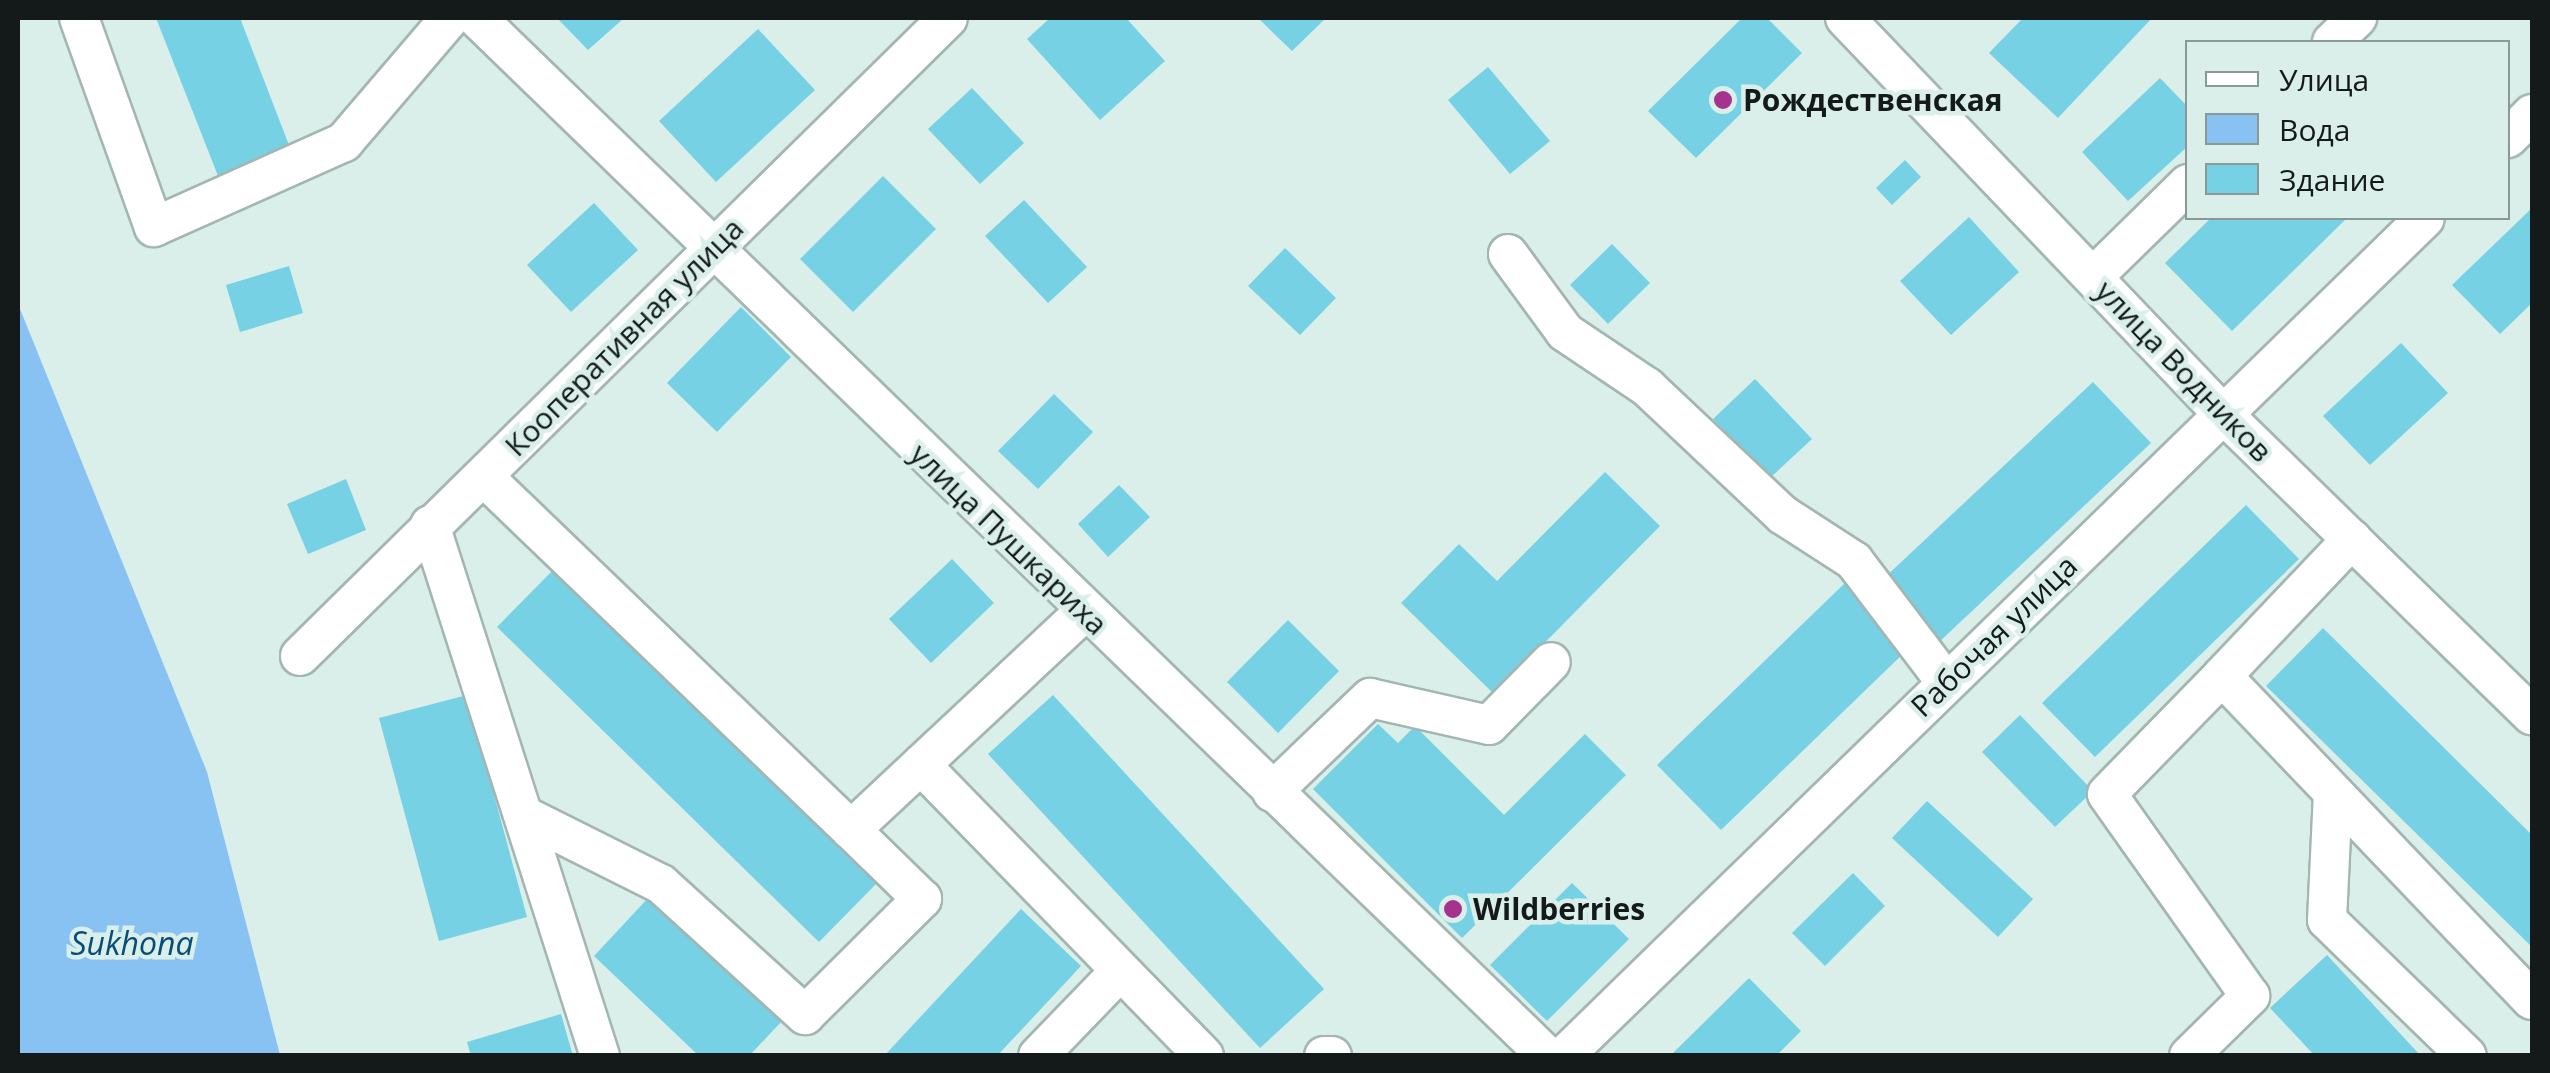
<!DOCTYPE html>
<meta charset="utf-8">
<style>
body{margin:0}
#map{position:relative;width:2550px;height:1073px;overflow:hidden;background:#daeeea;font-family:"Open Sans",sans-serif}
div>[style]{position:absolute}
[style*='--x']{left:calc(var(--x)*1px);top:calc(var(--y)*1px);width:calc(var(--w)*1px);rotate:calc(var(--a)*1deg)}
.water>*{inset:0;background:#88c2f3}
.building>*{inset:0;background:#76d1e5}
.roads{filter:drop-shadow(2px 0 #a3b6b2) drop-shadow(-2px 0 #a3b6b2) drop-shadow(0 2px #a3b6b2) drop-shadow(0 -2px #a3b6b2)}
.minor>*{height:38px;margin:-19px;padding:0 19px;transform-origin:19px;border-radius:19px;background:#fff}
.dots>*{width:28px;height:28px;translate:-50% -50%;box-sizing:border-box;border:5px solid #daeeea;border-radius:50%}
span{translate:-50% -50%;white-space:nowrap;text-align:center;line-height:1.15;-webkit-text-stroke:9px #daeeea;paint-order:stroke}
.poi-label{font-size:30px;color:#131a19;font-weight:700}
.left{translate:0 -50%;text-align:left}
.street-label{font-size:30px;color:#131a19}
.water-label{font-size:32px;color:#074d7a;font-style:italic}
.frame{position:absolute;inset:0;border:20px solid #131a19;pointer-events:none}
.legend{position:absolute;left:2185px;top:40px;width:325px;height:180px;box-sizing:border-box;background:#daeeea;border:2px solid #8a9996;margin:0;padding:12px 18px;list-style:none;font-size:30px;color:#131a19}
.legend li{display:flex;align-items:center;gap:20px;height:50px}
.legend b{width:50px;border:2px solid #8a9996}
</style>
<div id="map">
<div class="water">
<div style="clip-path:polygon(18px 304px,207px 772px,280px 1055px,18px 1055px)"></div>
</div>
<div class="building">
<div style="clip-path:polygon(156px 18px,240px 18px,292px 153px,220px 181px)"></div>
<div style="clip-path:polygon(557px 18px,624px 18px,588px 50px)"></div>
<div style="clip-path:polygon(1050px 18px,1126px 18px,1165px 61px,1100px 120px,1027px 39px)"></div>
<div style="clip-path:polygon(1258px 18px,1326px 18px,1292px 51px)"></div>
<div style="clip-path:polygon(1742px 18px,1767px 18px,1802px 53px,1696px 158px,1648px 111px)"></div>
<div style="clip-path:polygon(2023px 18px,2152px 18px,2058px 118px,1989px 53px)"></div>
<div style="clip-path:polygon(758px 29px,815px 90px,716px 182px,659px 121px)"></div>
<div style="clip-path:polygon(1488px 67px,1550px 141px,1510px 174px,1448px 100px)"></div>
<div style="clip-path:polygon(2160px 78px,2188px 107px,2188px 146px,2128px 201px,2082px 152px)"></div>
<div style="clip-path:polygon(972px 88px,1024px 143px,980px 184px,928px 129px)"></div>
<div style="clip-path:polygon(1905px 160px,1921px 177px,1892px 205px,1876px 188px)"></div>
<div style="clip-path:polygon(883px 176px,936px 229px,853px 312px,800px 259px)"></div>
<div style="clip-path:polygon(1024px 200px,1087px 267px,1048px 303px,985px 236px)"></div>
<div style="clip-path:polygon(594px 203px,638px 250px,571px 312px,527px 265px)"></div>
<div style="clip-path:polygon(2532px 208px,2532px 303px,2500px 334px,2452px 285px)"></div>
<div style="clip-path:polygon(1969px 217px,2019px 272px,1951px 335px,1900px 281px)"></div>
<div style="clip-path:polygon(2211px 218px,2347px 218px,2232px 331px,2165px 263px)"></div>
<div style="clip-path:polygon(1612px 244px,1650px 283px,1608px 324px,1570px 285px)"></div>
<div style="clip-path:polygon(1285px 248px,1336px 298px,1300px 335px,1248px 286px)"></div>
<div style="clip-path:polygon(289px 266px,303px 313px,240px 332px,226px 285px)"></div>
<div style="clip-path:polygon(741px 307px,791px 357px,717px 432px,667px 383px)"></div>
<div style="clip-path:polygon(2401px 343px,2448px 393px,2370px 465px,2323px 416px)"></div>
<div style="clip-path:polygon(1755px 379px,1812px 439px,1770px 478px,1713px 419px)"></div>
<div style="clip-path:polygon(2093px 382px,2151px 443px,1938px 643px,1881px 581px)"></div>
<div style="clip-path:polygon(1054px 394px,1093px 432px,1038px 489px,998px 451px)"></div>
<div style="clip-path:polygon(1605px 472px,1660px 526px,1494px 694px,1401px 603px,1459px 544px,1497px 581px)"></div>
<div style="clip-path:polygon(346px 479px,366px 530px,308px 554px,287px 504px)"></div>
<div style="clip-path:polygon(1119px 485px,1150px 517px,1108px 557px,1078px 524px)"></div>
<div style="clip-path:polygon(2246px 505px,2299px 559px,2095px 757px,2042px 703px)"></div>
<div style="clip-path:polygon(952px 559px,994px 603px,931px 663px,889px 619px)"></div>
<div style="clip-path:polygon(555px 568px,877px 883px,819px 942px,497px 627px)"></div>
<div style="clip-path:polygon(1845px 583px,1909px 648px,1721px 830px,1657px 765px)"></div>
<div style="clip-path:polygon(1288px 620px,1339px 671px,1278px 733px,1227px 682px)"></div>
<div style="clip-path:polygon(2323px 628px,2532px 835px,2532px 947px,2266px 686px)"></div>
<div style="clip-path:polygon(467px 695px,527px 917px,439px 941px,379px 718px)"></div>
<div style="clip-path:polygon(1053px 695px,1324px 989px,1260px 1048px,988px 754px)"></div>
<div style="clip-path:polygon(2020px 715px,2093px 791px,2055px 827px,1982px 752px)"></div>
<div style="clip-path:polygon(1378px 724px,1398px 743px,1415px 726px,1504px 815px,1585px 734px,1626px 775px,1462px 938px,1313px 789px)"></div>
<div style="clip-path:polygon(1927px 801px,2033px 899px,1998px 937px,1892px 838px)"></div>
<div style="clip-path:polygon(1853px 873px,1885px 906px,1825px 966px,1792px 933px)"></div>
<div style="clip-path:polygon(1572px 883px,1629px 939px,1547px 1021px,1490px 965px)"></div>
<div style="clip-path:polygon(650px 896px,782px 1021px,749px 1056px,699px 1056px,594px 956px)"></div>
<div style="clip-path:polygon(1021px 909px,1081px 966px,997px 1056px,884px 1056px)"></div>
<div style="clip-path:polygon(2327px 955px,2421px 1056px,2315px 1056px,2270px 1008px)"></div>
<div style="clip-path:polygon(1749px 978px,1801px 1031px,1776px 1056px,1670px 1056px)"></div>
<div style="clip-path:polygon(561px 1014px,573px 1056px,471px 1056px,467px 1042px)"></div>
</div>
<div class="roads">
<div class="minor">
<div style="--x:79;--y:18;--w:222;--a:70.3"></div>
<div style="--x:154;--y:227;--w:208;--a:-24.1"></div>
<div style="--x:344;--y:142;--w:163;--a:-49.5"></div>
<div style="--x:477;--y:18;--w:1491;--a:44.13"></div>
<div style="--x:1845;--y:18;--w:546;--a:46.34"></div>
<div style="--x:2222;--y:413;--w:433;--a:44.3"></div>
<div style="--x:2332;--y:42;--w:35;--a:-44"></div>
<div style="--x:2508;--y:138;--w:34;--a:-45"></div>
<div style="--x:1508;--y:254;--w:97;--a:53.8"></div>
<div style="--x:1565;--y:332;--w:99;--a:33.9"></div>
<div style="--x:1647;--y:387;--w:187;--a:43.3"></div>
<div style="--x:1783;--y:515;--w:85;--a:32.9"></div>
<div style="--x:1854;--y:561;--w:152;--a:52.8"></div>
<div style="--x:2093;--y:277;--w:133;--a:-44.4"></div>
<div style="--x:484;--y:477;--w:509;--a:43.89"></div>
<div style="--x:851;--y:830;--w:319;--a:-43.1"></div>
<div style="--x:430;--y:525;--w:558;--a:72.25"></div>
<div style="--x:2352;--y:539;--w:189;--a:133.5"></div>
<div style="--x:2222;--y:676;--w:448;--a:46.3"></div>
<div style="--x:300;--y:656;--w:909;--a:-44.55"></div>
<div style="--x:921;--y:765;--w:406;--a:45.8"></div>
<div style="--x:1272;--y:792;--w:136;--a:-43.8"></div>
<div style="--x:1370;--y:698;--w:122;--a:12.8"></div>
<div style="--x:1489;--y:725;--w:88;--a:-45.5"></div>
<div style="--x:2333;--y:793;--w:127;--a:92.7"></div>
<div style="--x:2327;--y:920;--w:195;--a:44.2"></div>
<div style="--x:525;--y:816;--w:152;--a:26.6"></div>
<div style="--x:661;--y:884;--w:195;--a:42.3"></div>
<div style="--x:805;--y:1015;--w:165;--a:-44.8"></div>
<div style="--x:922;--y:899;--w:99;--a:-135.8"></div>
<div style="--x:1038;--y:1056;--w:117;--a:-46"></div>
<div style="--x:1324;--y:1056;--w:8;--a:0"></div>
<div style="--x:1564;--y:1056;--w:1201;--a:-44.22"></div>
<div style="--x:2189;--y:1056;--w:86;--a:-44.5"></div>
<div style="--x:2250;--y:996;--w:247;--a:-125.3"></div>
<div style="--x:2107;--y:794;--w:165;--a:-45.7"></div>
</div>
</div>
<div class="dots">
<div style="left:1723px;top:100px;background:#a5328d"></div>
<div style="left:1453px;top:909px;background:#a5328d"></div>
</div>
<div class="poi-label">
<span class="left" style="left:1743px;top:100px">Рождественская</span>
<span class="left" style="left:1473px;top:909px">Wildberries</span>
</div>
<div class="street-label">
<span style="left:624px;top:337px;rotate:-45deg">Кооперативная улица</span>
<span style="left:2184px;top:371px;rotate:46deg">улица Водников</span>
<span style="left:1009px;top:539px;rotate:44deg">улица Пушкариха</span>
<span style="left:1994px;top:636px;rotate:-44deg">Рабочая улица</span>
</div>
<div class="water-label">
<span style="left:132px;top:943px">Sukhona</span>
</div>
<div class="frame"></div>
<ul class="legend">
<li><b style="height:12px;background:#fff"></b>Улица</li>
<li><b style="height:28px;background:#88c2f3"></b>Вода</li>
<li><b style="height:28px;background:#76d1e5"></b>Здание</li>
</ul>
</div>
